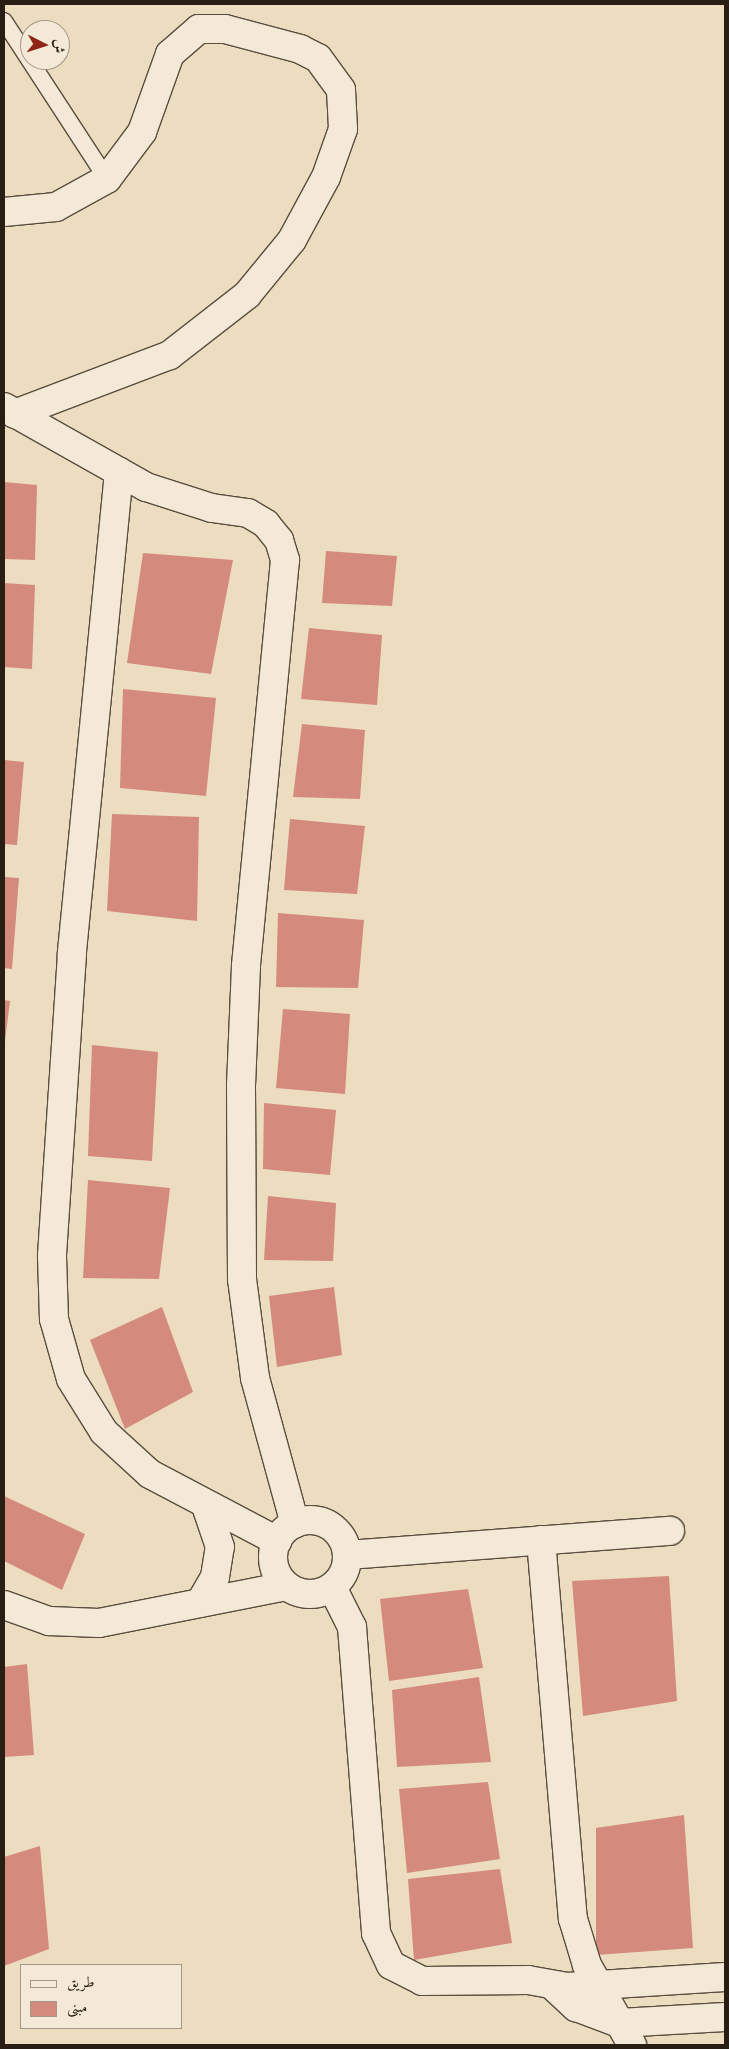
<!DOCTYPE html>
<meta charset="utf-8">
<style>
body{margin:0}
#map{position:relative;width:729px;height:2049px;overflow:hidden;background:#ecddc0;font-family:"IM FELL DW Pica",Amiri,serif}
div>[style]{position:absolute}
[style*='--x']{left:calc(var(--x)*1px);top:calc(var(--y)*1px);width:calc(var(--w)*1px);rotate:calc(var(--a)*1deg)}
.building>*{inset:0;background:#d48b7e}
.roads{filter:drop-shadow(1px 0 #594e3e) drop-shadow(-1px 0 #594e3e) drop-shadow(0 1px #594e3e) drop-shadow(0 -1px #594e3e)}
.service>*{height:16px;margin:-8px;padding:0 8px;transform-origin:8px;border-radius:8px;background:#f3e9d6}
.minor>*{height:28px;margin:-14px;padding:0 14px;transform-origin:14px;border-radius:14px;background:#f3e9d6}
.minor>.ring{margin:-14px;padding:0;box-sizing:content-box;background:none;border:28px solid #f3e9d6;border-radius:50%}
span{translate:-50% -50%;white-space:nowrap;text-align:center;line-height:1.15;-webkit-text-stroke:4px #f3e9d6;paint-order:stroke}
.frame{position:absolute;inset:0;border:5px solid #281e13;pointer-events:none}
.legend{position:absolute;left:20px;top:1964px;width:162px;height:65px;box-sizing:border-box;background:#f3e9d6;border:1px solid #a29888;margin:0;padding:6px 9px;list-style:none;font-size:15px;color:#281e13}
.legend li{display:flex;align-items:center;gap:10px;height:25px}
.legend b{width:25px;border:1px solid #a29888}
.north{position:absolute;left:20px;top:20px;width:50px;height:50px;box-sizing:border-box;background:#f3e9d6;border:1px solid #a29888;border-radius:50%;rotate:95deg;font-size:14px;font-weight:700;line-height:20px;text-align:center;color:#281e13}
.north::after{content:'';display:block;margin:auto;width:18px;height:22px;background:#8f2418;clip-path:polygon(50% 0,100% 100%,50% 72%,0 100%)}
</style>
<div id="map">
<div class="building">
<div style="clip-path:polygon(4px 482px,37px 485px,35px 560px,4px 559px)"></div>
<div style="clip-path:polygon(326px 551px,397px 556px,392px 606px,322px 603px)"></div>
<div style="clip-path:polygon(143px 553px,233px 560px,211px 674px,127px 663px)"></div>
<div style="clip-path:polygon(4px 583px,35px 585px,32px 669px,4px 667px)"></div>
<div style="clip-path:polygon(309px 628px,382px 635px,377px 705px,301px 699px)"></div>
<div style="clip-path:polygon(123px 689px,216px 698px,206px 796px,120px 788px)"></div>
<div style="clip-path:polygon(302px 724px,365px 730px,360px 799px,293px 797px)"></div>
<div style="clip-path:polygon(4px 760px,24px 762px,17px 845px,4px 844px)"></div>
<div style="clip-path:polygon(112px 814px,199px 817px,197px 921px,107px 911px)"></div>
<div style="clip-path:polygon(290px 819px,365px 826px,357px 894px,284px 890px)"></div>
<div style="clip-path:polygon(4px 877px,19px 878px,12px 969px,4px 968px)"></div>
<div style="clip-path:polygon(278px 913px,364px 920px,358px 988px,276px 987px)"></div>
<div style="clip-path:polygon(4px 1000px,10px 1001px,5px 1041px,4px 1041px)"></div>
<div style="clip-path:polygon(283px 1009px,350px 1014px,345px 1094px,276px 1088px)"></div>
<div style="clip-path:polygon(92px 1045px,158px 1052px,152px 1161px,88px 1156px)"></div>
<div style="clip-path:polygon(264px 1103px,336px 1110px,330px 1175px,263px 1169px)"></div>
<div style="clip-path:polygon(88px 1180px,170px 1188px,159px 1279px,83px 1278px)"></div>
<div style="clip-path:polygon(268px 1196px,336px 1203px,333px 1261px,264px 1260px)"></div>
<div style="clip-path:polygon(334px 1287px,342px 1355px,277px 1367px,269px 1296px)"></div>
<div style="clip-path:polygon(162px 1307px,193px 1392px,125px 1429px,90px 1340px)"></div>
<div style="clip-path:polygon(4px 1496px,85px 1534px,62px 1590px,4px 1561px)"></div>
<div style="clip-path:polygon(669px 1576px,677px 1701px,583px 1716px,572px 1581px)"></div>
<div style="clip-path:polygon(468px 1589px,483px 1668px,389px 1681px,380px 1599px)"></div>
<div style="clip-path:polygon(27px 1664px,34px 1755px,4px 1757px,4px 1667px)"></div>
<div style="clip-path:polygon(479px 1677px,491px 1762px,397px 1767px,392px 1690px)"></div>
<div style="clip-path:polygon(488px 1782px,500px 1859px,407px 1873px,399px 1789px)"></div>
<div style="clip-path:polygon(684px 1815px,693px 1948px,596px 1955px,596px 1828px)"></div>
<div style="clip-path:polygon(40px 1846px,49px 1949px,4px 1966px,4px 1857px)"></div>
<div style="clip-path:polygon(500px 1869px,512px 1943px,414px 1960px,408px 1879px)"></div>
</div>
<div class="roads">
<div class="service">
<div style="--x:4;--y:21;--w:189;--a:56.9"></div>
</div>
<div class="minor">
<div style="--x:4;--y:212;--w:52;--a:-5.5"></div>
<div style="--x:56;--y:207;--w:58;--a:-28.8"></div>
<div style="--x:107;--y:179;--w:59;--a:-53.3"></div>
<div style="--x:142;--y:132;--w:83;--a:-70.3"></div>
<div style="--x:170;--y:54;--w:38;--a:-41"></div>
<div style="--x:199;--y:29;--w:26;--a:0"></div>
<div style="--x:225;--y:29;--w:78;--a:14.9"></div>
<div style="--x:300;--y:49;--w:20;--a:27"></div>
<div style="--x:318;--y:58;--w:39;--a:54"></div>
<div style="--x:341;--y:90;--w:39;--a:87"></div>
<div style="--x:343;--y:129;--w:51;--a:109.5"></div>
<div style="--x:326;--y:177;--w:72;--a:118.4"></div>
<div style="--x:292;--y:240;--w:71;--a:129.3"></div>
<div style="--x:247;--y:295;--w:98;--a:142.1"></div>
<div style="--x:170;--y:355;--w:166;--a:159.2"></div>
<div style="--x:4;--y:407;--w:163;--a:29.4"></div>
<div style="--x:146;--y:487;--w:69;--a:17.7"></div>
<div style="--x:212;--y:508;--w:36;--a:8"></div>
<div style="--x:248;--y:513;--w:21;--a:31"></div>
<div style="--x:266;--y:524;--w:21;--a:51"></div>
<div style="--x:279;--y:540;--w:21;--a:73"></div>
<div style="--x:285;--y:560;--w:408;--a:95.5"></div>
<div style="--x:246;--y:966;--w:120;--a:92.4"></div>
<div style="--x:241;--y:1086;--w:193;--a:89.7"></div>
<div style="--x:242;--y:1279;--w:100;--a:82.5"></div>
<div style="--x:255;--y:1378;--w:151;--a:74.7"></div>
<div style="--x:119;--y:472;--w:484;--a:95.6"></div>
<div style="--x:72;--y:954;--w:303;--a:93.8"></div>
<div style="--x:52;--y:1256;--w:63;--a:88.2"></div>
<div style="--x:54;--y:1319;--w:62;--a:74.2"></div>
<div style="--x:71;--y:1379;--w:62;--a:58.1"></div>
<div style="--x:104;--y:1432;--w:62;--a:42.4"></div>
<div style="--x:150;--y:1474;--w:144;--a:27.8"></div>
<div class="ring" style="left:273px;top:1520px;width:46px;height:46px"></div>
<div style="--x:541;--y:1540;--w:380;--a:85.2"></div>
<div style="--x:573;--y:1919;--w:48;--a:73.1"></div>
<div style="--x:587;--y:1965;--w:92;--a:60.6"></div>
<div style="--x:348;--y:1555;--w:323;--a:-4.3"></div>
<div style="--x:332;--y:1587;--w:45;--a:63.4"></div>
<div style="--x:352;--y:1627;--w:307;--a:85.5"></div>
<div style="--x:376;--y:1933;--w:35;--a:65"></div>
<div style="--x:391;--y:1965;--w:35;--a:27"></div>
<div style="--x:422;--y:1981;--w:106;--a:-0.5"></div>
<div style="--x:528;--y:1980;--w:40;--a:10"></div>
<div style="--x:567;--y:1987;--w:158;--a:-3.6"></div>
<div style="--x:200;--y:1603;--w:30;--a:-60"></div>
<div style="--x:215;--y:1577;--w:30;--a:-81"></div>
<div style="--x:220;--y:1547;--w:46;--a:-108.8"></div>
<div style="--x:4;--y:1605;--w:48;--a:19.6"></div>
<div style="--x:49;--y:1621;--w:50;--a:2.3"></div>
<div style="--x:99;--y:1623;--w:191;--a:-11.2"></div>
<div style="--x:552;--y:1985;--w:33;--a:43"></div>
<div style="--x:576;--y:2007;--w:46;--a:20.4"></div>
<div style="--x:619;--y:2023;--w:106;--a:-3.2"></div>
</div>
</div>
<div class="frame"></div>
<ul class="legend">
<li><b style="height:6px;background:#f3e9d6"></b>طريق</li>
<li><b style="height:14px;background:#d48b7e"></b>مبنى</li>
</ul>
<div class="north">ش</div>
</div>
